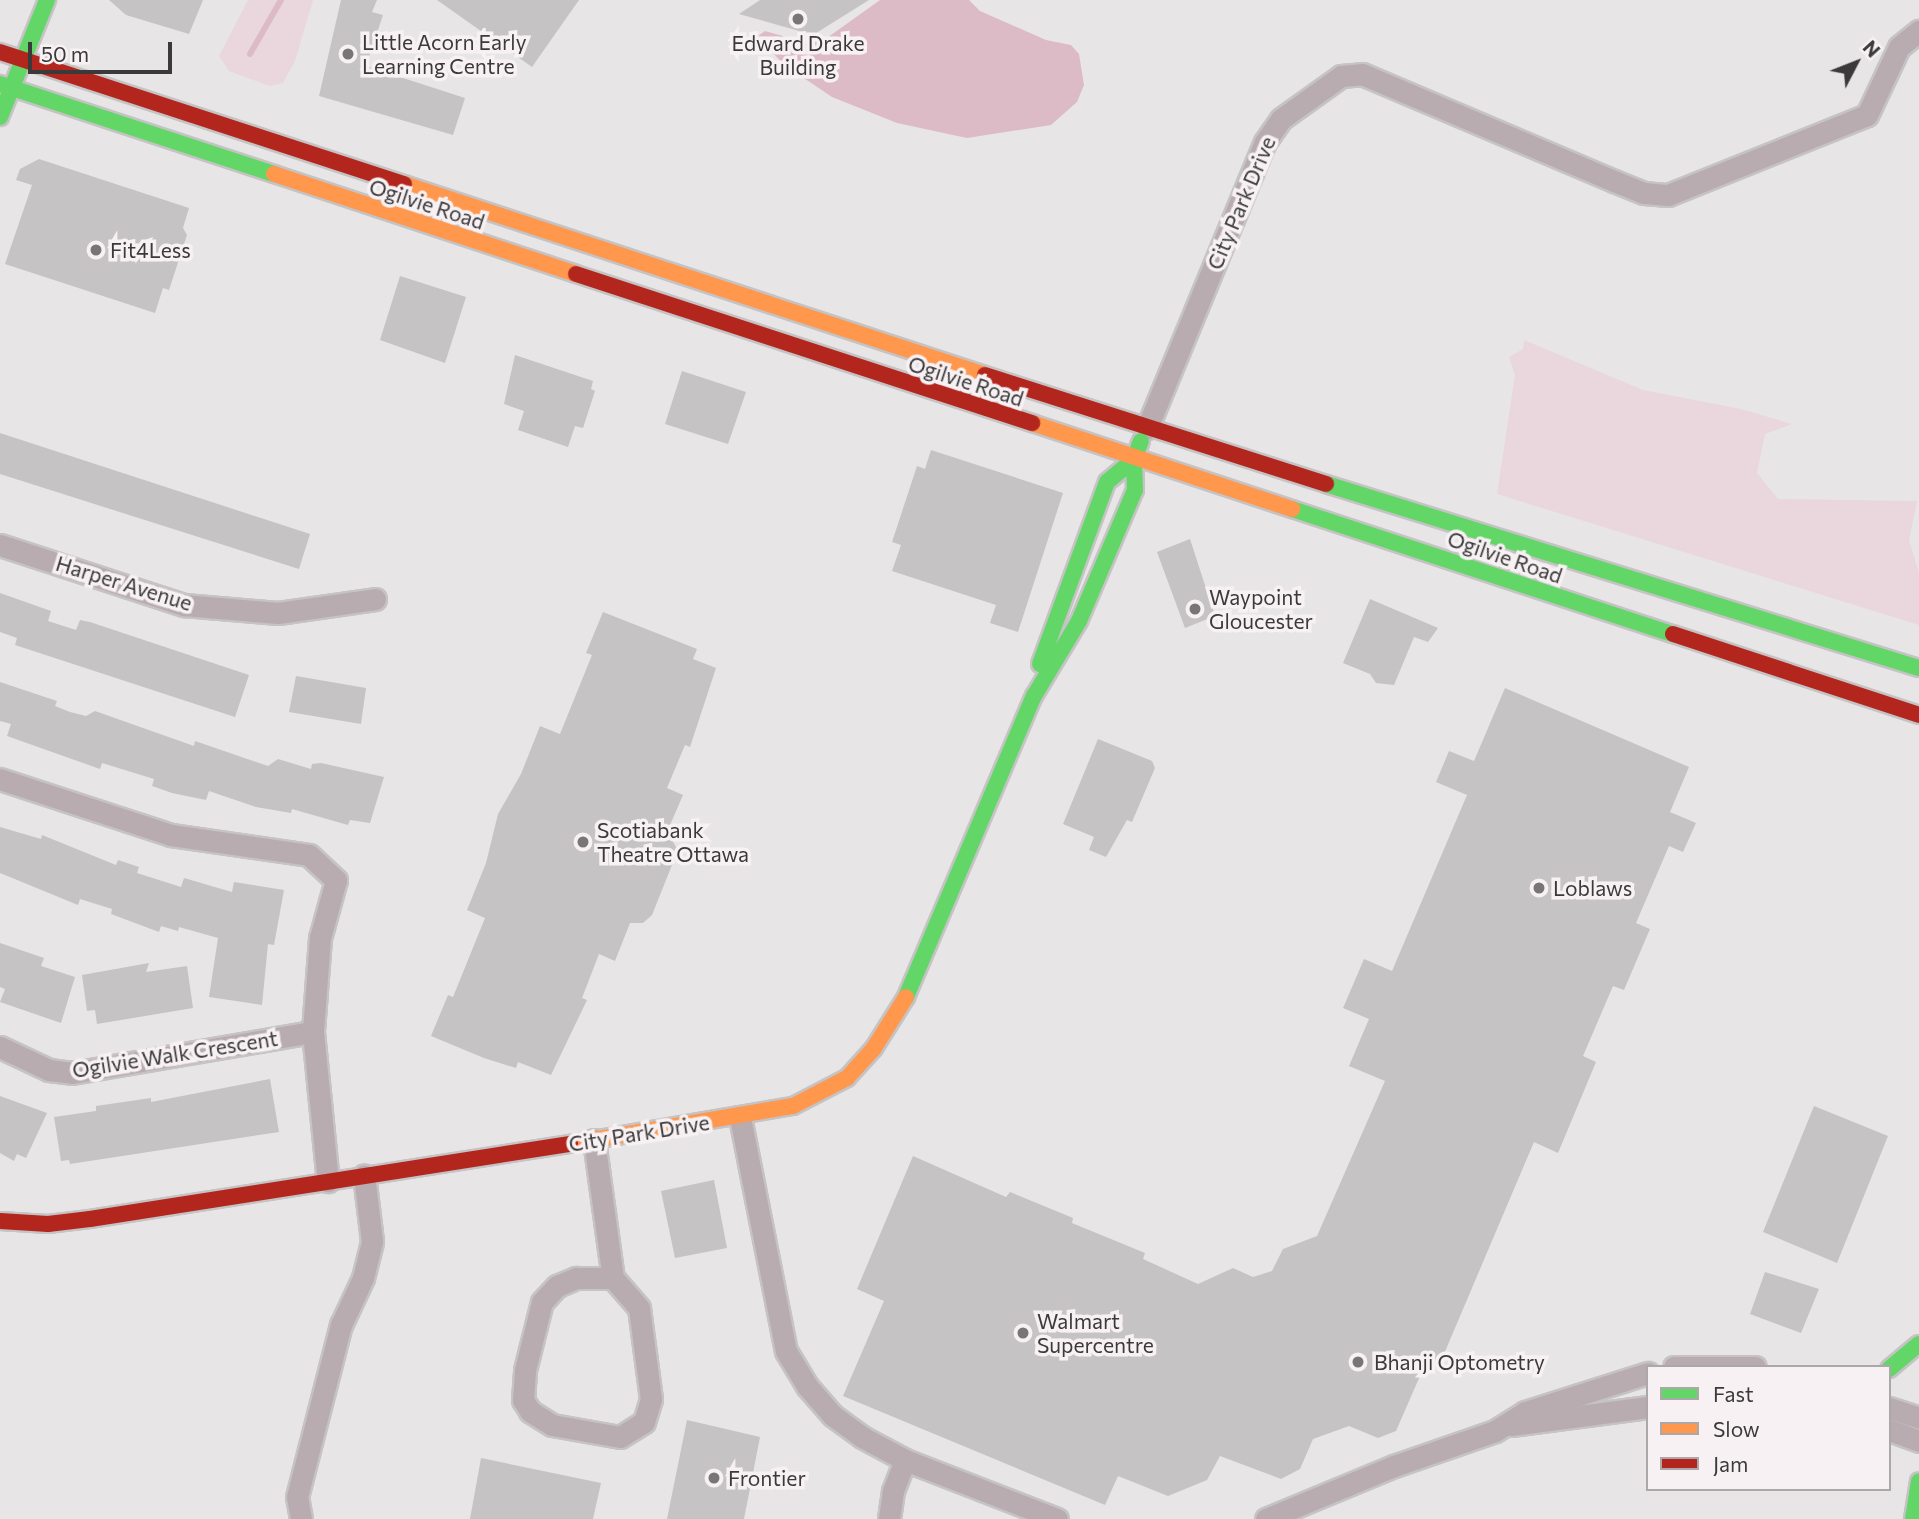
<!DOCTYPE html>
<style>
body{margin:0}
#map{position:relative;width:1919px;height:1519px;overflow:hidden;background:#e8e5e6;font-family:Commissioner,sans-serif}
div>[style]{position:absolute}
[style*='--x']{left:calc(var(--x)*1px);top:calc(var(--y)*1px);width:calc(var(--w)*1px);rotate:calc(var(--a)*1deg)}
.green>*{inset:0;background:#e9d7dd}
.water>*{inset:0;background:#dcbbc7}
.stream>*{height:6px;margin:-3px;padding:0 3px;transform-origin:3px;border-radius:3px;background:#dcbbc7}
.building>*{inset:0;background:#c5c3c3}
.roads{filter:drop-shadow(2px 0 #c5c3c4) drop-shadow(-2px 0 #c5c3c4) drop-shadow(0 2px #c5c3c4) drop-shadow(0 -2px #c5c3c4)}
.street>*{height:21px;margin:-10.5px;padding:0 10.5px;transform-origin:10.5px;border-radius:10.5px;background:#b9acb1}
.fast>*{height:16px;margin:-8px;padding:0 8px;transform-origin:8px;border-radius:8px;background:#63d668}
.slow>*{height:16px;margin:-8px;padding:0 8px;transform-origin:8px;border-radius:8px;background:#ff974d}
.jam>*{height:16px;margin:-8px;padding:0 8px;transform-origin:8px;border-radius:8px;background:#b3261e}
.dots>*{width:19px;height:19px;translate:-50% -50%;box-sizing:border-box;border:4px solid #f7f1f3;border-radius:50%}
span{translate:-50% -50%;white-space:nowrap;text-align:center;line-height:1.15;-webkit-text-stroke:7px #f7f1f3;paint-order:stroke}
.poi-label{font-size:21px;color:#3b393a}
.left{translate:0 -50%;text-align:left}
.street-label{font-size:21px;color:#3b393a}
.legend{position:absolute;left:1646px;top:1365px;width:245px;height:126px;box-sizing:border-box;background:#f7f1f3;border:2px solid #aca7a9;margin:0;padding:9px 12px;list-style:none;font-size:21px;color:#3b393a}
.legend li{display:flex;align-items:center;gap:14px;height:35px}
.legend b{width:35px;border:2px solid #aca7a9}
.north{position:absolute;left:1821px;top:28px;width:70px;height:70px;-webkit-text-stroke:5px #f7f1f3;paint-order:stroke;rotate:48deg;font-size:19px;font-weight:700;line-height:28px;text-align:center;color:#3b393a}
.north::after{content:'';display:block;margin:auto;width:24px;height:32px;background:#3b393a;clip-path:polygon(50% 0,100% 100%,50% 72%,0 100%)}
.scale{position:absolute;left:28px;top:42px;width:144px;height:32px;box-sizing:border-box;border:4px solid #3b393a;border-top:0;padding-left:9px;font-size:21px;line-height:24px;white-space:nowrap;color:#3b393a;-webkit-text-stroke:5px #f7f1f3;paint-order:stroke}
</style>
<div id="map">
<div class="green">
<div style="clip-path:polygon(248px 0,313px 0,295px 61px,283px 83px,270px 86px,229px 71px,219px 56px)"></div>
<div style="clip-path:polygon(1524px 340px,1643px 390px,1741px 409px,1792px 424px,1765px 434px,1757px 473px,1778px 499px,1917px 501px,1909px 540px,1919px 573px,1919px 625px,1497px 494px,1515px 375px,1509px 357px,1523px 349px)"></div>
</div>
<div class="water">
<div style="clip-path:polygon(880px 0,969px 0,980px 11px,1046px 40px,1071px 45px,1079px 54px,1084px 85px,1077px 102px,1051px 125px,967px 138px,897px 123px,832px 97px,783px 64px,758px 36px,765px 31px,807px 43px,824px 40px)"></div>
</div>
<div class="stream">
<div style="--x:250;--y:54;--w:62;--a:-60.1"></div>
</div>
<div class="building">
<div style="clip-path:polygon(109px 0,203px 0,189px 34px,126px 15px)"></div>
<div style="clip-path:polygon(341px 0,377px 0,372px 12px,383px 15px,366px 66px,465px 98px,453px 135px,319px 96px)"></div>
<div style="clip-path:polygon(437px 0,579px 0,532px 67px)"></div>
<div style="clip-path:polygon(760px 0,869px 0,813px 35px,739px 14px)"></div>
<div style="clip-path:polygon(39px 159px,189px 208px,183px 228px,187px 235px,169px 290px,163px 288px,155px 313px,5px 264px,32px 185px,16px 180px,20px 169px)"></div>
<div style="clip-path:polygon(400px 276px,466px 297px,445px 363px,380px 340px)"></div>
<div style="clip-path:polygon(515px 355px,593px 381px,591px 389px,595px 391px,583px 428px,575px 426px,568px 447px,518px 430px,524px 411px,504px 404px)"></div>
<div style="clip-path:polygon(682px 371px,746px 392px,728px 444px,665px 424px)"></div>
<div style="clip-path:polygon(0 433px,310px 534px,299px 569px,0 474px)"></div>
<div style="clip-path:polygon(931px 450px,1063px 493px,1018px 632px,990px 623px,996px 605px,892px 571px,901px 545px,892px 542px,917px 466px,925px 469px)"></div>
<div style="clip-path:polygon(1190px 539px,1215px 616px,1185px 628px,1157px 552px)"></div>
<div style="clip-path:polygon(0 593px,51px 611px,48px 621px,76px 630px,80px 620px,90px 622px,249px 675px,235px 717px,15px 645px,17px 638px,0 632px)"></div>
<div style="clip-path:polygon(1370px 599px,1438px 628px,1428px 642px,1414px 637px,1394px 685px,1376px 683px,1370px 674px,1343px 663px)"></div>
<div style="clip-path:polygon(603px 612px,697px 649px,693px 659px,716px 668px,690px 747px,685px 745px,667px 788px,683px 795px,667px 832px,678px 850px,652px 915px,643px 923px,630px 923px,615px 961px,599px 954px,582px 998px,587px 1000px,551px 1075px,518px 1062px,516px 1068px,484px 1058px,431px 1036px,448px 995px,453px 997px,485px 918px,467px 910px,486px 863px,498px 814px,521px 774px,540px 726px,560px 734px,592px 655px,586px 653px)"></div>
<div style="clip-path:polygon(296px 676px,366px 688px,361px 724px,289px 712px)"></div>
<div style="clip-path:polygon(0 682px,57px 701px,55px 706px,70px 712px,86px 716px,95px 711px,194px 746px,195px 741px,268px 766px,278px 759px,311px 769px,312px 764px,321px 763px,384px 777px,370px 823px,350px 820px,348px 825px,292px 809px,291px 813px,256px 807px,209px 791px,206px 800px,172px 793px,152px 786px,154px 779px,102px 763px,100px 769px,7px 736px,11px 724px,0 721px)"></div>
<div style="clip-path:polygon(1505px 688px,1689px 767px,1670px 812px,1696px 823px,1683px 852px,1669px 846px,1636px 923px,1650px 929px,1624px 990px,1613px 986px,1583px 1056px,1596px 1062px,1558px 1153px,1534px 1142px,1441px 1361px,1423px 1369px,1396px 1431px,1378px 1438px,1349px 1426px,1313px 1439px,1300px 1469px,1281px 1479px,1220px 1456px,1207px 1480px,1168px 1496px,1118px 1476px,1105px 1505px,843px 1396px,884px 1301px,857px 1289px,913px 1156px,1006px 1197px,1010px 1192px,1073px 1218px,1072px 1223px,1145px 1253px,1143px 1259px,1198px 1284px,1233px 1268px,1253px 1277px,1272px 1271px,1283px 1249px,1317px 1236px,1385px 1081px,1349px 1066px,1369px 1019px,1343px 1008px,1364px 959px,1392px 971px,1467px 795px,1436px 782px,1449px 751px,1474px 761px)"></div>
<div style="clip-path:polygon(1098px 739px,1152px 761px,1155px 768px,1132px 822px,1127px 820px,1106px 857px,1089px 850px,1094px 837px,1063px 824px)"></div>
<div style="clip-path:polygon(0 827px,41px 839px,42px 835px,116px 865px,118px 860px,139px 867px,137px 873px,181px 887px,184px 878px,232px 892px,234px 882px,284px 890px,274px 945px,268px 944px,262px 1005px,209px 997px,218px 938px,179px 927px,178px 931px,161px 926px,159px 932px,111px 914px,112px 909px,80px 899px,78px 905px,0 873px)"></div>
<div style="clip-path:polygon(0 943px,44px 958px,41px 966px,75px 977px,61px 1023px,0 1002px,5px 989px,0 987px)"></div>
<div style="clip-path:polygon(149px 963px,146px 972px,187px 966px,193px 1008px,97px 1024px,95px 1010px,87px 1011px,82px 975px)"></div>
<div style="clip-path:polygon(270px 1079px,279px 1132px,70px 1164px,69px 1160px,61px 1161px,54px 1117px,96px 1111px,96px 1106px,151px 1098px,151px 1102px)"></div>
<div style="clip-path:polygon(0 1096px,47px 1113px,26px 1158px,17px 1154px,14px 1161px,0 1153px)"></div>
<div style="clip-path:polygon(1814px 1106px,1888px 1136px,1837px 1263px,1763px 1232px)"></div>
<div style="clip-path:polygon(714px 1180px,727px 1248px,675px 1258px,661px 1191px)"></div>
<div style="clip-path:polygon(1765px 1272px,1819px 1289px,1801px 1333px,1750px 1314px)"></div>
<div style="clip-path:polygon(687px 1420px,760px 1437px,744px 1519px,667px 1519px)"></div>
<div style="clip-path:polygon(481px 1458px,601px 1483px,593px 1519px,470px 1519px)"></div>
</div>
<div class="roads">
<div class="street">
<div style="--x:1147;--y:428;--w:309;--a:-67.6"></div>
<div style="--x:1265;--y:142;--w:28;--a:-55"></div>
<div style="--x:1281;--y:119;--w:74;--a:-35.6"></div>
<div style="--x:1341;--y:76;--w:21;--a:-5"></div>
<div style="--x:1362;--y:74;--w:274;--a:23"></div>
<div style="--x:1614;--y:181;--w:32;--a:22"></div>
<div style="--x:1644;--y:193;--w:24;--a:5"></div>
<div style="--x:1668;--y:195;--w:214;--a:-21.9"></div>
<div style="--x:1867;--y:115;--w:75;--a:-64.8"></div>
<div style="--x:1899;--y:47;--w:26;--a:-39"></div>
<div style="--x:0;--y:545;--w:194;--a:18.1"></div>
<div style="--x:184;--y:605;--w:94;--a:4.9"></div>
<div style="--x:278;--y:613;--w:98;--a:-8.2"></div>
<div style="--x:0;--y:779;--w:180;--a:18.1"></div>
<div style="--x:171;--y:835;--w:139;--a:8.2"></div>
<div style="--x:309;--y:855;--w:37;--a:43"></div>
<div style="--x:336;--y:880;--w:60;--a:105.4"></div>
<div style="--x:320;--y:938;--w:94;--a:94.3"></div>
<div style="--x:313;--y:1032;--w:150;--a:84.3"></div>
<div style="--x:0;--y:1047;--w:54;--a:25.1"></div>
<div style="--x:49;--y:1070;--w:23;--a:7"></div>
<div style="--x:72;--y:1073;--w:244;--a:-9.7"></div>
<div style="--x:740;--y:1117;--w:238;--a:78.9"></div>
<div style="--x:786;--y:1351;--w:41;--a:59"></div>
<div style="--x:807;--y:1386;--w:38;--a:49"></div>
<div style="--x:832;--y:1415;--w:37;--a:36"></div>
<div style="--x:862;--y:1437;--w:49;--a:28.1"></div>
<div style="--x:905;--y:1460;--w:163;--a:21.2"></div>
<div style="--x:594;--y:1140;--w:139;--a:82.2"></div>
<div style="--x:576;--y:1278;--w:37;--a:0"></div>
<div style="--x:613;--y:1278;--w:40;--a:49"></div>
<div style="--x:639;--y:1308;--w:92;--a:82.5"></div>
<div style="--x:651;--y:1399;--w:24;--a:107"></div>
<div style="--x:644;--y:1422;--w:28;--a:148"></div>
<div style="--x:620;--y:1437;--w:69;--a:-170"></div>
<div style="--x:552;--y:1425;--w:26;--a:-148"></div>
<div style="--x:530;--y:1411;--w:13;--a:-122"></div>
<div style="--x:523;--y:1400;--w:30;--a:-86"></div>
<div style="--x:525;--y:1370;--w:70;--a:-76"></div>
<div style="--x:542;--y:1302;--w:22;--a:-47"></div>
<div style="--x:557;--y:1286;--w:21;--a:-23"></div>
<div style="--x:1674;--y:1367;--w:81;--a:0"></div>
<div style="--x:1889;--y:1408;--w:32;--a:18"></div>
<div style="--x:1511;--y:1425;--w:138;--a:-7.5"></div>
<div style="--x:1889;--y:1430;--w:32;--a:20"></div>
<div style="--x:301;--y:1519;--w:22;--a:-100"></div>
<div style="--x:297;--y:1497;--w:178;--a:-75.7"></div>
<div style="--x:341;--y:1325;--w:52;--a:-64.9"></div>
<div style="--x:363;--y:1278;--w:38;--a:-76"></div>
<div style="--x:372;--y:1241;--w:66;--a:-96.9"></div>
<div style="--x:889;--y:1519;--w:28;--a:-82"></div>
<div style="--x:893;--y:1491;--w:33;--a:-69"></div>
<div style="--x:1266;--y:1519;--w:139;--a:-22.5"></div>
<div style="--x:1394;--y:1466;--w:107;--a:-19.1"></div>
<div style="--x:1495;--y:1431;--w:36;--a:-32"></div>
<div style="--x:1525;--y:1412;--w:129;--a:-17.6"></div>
</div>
<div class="fast">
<div style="--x:0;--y:84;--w:288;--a:18.2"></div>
<div style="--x:0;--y:117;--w:126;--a:-68.1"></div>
<div style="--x:1326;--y:484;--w:621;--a:17.24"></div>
<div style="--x:1292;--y:509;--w:401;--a:18.2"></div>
<div style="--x:1040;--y:664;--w:194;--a:-69.8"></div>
<div style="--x:1107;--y:482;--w:35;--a:-40"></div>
<div style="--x:906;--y:997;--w:327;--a:-67"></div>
<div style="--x:1034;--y:696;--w:87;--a:-59"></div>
<div style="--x:1079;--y:621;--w:142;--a:-66.9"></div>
<div style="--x:1135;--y:490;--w:31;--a:-92"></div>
<div style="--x:1134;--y:459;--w:19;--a:-69"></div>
<div style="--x:1889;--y:1369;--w:39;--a:-40"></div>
<div style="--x:1913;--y:1519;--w:38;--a:-81"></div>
</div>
<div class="slow">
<div style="--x:274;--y:174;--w:318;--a:18.3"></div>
<div style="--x:404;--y:184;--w:612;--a:18.2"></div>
<div style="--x:1032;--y:423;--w:274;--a:18.3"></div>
<div style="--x:570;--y:1144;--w:226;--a:-9.7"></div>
<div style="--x:793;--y:1106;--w:61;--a:-27.4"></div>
<div style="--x:847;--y:1078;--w:40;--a:-48"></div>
<div style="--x:874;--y:1048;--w:60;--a:-57.9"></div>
</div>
<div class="jam">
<div style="--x:0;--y:52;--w:425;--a:18.1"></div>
<div style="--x:576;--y:274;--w:480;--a:18.1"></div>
<div style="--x:985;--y:375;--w:358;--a:17.7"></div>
<div style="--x:1673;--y:634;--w:259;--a:18.2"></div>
<div style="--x:0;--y:1221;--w:48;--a:3.6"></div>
<div style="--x:48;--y:1224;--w:42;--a:-6.8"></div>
<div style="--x:90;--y:1219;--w:486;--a:-8.9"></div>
</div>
</div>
<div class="dots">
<div style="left:798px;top:19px;background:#787576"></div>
<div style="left:348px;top:54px;background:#787576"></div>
<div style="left:96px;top:250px;background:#787576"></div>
<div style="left:1195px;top:609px;background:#787576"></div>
<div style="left:583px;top:842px;background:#787576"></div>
<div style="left:1539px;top:888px;background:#787576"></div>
<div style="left:1023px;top:1333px;background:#787576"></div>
<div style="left:1358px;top:1362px;background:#787576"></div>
<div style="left:714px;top:1478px;background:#787576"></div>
</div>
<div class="poi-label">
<span class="left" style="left:362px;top:54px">Little Acorn Early<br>Learning Centre</span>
<span style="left:798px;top:55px">Edward Drake<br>Building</span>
<span class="left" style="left:110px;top:250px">Fit4Less</span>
<span class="left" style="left:1209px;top:609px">Waypoint<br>Gloucester</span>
<span class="left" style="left:597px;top:842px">Scotiabank<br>Theatre Ottawa</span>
<span class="left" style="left:1553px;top:888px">Loblaws</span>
<span class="left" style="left:1037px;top:1333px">Walmart<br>Supercentre</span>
<span class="left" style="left:1374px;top:1362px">Bhanji Optometry</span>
<span class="left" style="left:728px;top:1478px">Frontier</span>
</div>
<div class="street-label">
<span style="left:1241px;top:203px;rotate:-67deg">City Park Drive</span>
<span style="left:427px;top:204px;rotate:18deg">Ogilvie Road</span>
<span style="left:966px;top:381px;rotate:18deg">Ogilvie Road</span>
<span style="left:1505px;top:557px;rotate:19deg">Ogilvie Road</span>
<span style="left:124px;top:583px;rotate:17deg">Harper Avenue</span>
<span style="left:175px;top:1054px;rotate:-9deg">Ogilvie Walk Crescent</span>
<span style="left:639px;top:1133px;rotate:-9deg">City Park Drive</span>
</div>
<ul class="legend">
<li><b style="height:9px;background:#63d668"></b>Fast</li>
<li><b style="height:9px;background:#ff974d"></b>Slow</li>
<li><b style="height:9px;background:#b3261e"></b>Jam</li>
</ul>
<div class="north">N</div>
<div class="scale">50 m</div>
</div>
